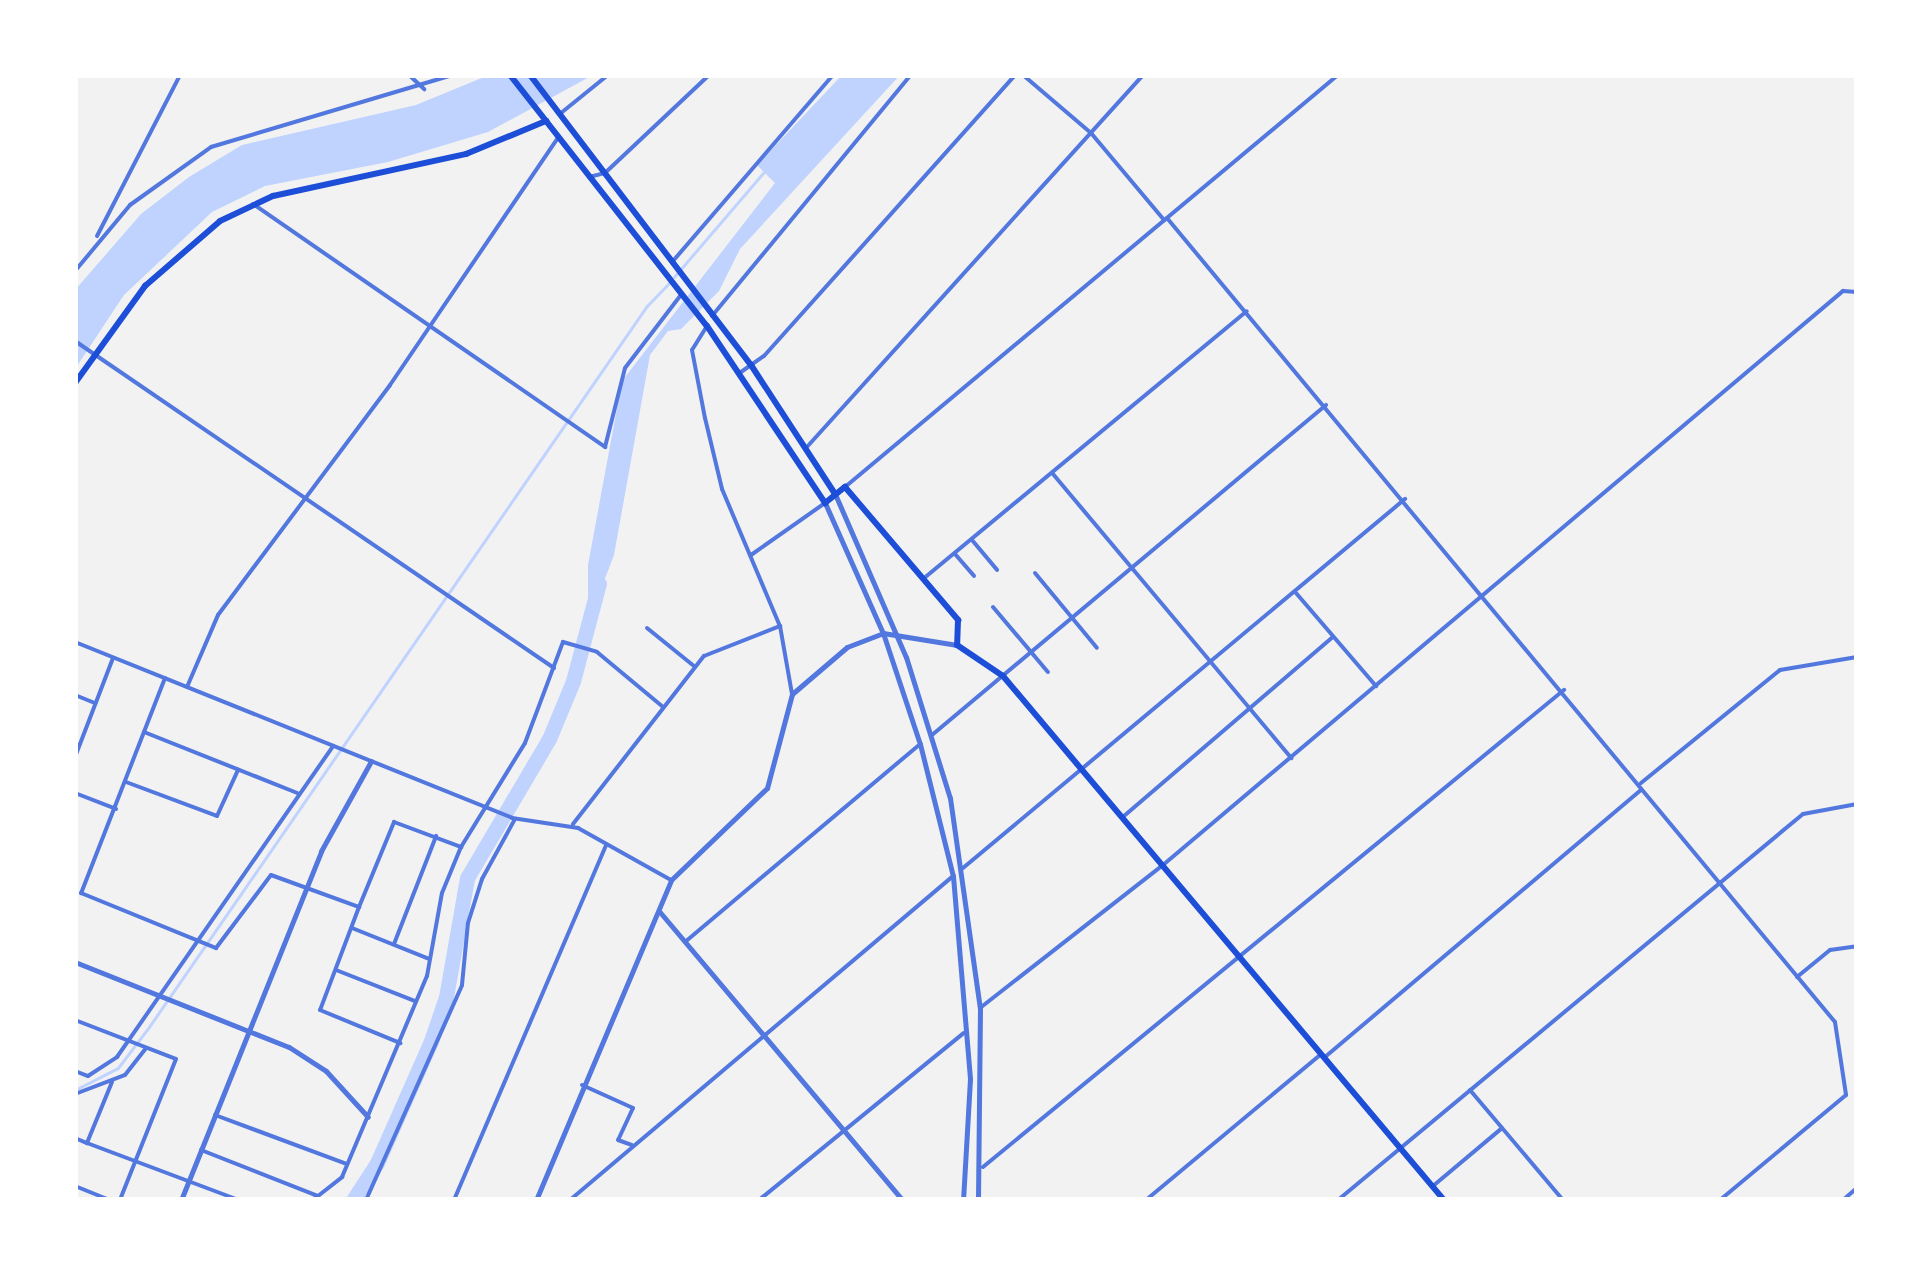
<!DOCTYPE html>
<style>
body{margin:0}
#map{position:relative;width:1932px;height:1275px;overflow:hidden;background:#f2f2f2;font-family:Jost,sans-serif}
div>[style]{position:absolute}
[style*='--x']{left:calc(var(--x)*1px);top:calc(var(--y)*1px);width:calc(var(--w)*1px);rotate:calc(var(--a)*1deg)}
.water>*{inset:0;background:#bfd3fe}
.stream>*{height:2.5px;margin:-1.25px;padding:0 1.25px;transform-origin:1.25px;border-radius:1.25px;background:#bfd3fe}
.river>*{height:15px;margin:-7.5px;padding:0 7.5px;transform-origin:7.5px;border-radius:7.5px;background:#bfd3fe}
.minor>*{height:4px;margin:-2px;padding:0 2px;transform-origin:2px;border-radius:2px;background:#5277de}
.tertiary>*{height:5px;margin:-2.5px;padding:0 2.5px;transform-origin:2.5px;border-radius:2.5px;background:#5277de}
.secondary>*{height:6px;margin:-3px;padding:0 3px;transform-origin:3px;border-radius:3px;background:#1d4ed8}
.primary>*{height:6px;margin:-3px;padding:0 3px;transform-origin:3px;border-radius:3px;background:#1d4ed8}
span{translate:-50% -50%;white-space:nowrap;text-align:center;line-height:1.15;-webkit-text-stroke:10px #fff;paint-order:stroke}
.frame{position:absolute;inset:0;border:78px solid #fff;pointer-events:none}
</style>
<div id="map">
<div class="water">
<div style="clip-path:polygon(489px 75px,593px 75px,488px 132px,388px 162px,265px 186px,212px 212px,124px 295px,75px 369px,75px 290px,141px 214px,189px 177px,242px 145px,416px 105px)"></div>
<div style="clip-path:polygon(842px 75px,900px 75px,740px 249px,719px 291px,681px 329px,668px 331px,650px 355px,614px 555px,596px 602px,588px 603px,588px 565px,622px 381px,775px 183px,757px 165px)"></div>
</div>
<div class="stream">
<div style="--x:674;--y:277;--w:137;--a:-49.4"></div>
<div style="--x:75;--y:1090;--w:48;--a:-27.1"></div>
<div style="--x:118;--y:1068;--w:51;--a:-52.9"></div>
<div style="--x:149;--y:1027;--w:876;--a:-55.37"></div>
<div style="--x:647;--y:306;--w:32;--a:-46"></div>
</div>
<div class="river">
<div style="--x:353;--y:1200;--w:44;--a:-57"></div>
<div style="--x:377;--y:1163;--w:133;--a:-66.1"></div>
<div style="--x:431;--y:1041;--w:46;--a:-71.2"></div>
<div style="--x:446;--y:997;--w:121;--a:-80"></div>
<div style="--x:467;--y:878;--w:161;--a:-59.5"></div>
<div style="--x:549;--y:739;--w:63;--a:-67.5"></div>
<div style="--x:573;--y:681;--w:101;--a:-75.1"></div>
</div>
<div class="minor">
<div style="--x:409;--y:75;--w:21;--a:43"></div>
<div style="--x:1023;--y:75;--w:89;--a:40.5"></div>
<div style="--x:1091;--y:133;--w:114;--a:50"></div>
<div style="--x:561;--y:113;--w:60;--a:-39"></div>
<div style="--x:589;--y:177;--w:16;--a:-14"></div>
<div style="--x:605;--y:173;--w:143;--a:-43.3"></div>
<div style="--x:253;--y:204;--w:428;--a:34.6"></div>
<div style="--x:605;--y:447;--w:81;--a:-75.8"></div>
<div style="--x:625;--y:368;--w:91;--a:-52.6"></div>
<div style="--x:1167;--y:218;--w:1045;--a:50.28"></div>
<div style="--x:1835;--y:1022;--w:74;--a:81.4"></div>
<div style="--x:1846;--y:1095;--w:164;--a:140.2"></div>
<div style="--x:97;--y:236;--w:181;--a:-62.7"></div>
<div style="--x:673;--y:261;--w:245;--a:-49.3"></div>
<div style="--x:75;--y:271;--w:86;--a:-50.2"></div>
<div style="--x:130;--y:205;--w:100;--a:-35.6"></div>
<div style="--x:211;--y:147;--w:252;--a:-16.6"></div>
<div style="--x:712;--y:316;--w:313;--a:-50.5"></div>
<div style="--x:707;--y:326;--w:28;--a:122"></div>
<div style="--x:692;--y:350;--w:69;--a:79.2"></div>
<div style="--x:705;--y:418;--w:73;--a:76.5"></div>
<div style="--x:722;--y:489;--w:149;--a:67.1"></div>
<div style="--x:780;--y:626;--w:69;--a:80"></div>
<div style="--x:75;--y:341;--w:580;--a:34.32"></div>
<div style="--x:741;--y:372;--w:28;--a:-35"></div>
<div style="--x:764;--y:356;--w:377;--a:-48.2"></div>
<div style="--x:806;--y:448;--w:503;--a:-47.9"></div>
<div style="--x:1053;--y:474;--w:371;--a:50"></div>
<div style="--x:845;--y:487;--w:642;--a:-39.89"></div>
<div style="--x:972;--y:540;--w:39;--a:50"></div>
<div style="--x:955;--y:554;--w:29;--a:49"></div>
<div style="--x:751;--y:555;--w:90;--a:-35.1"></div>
<div style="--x:1035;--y:573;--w:97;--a:50.4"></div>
<div style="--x:923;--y:579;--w:420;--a:-39.6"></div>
<div style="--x:1296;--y:593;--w:123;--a:49.3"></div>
<div style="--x:993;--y:607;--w:85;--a:49.8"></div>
<div style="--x:647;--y:628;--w:60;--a:39"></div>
<div style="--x:75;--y:642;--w:471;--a:21.9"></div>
<div style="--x:512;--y:818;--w:67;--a:8.6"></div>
<div style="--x:578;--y:828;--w:107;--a:29.2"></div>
<div style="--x:165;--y:678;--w:231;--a:111.3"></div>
<div style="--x:81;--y:893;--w:146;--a:22.2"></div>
<div style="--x:216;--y:948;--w:91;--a:-53"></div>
<div style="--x:271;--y:875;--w:94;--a:20"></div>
<div style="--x:359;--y:907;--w:110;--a:110.7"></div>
<div style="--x:320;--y:1010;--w:87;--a:22.4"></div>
<div style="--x:187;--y:687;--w:78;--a:-66.7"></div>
<div style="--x:218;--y:615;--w:287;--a:-53.2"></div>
<div style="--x:390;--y:385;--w:299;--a:-55.8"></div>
<div style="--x:75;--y:695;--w:22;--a:22"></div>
<div style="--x:144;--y:732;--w:165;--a:21.7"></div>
<div style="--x:932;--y:735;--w:514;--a:-39.95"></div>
<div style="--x:75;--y:757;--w:106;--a:-69"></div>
<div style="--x:126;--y:782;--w:97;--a:20.5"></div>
<div style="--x:217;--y:816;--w:51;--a:-65.5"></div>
<div style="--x:1641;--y:783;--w:179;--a:-39.1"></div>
<div style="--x:1780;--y:670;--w:78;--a:-9.6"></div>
<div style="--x:75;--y:793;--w:44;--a:21.3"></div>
<div style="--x:1124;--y:816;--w:275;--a:-40.6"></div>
<div style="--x:573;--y:824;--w:213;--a:-52.1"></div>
<div style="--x:704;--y:656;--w:82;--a:-21.5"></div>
<div style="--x:963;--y:868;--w:576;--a:-39.86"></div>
<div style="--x:359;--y:907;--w:92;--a:-67.6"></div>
<div style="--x:394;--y:822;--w:72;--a:20.5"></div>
<div style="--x:352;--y:928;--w:83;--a:21.9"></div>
<div style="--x:685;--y:942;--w:304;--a:-40.1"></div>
<div style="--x:394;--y:944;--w:116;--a:-68.7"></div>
<div style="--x:336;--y:970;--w:85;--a:21.4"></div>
<div style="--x:1797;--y:977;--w:43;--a:-39.3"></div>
<div style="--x:1830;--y:950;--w:27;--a:-8"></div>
<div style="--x:980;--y:1008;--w:232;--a:-38"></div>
<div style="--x:1163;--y:865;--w:890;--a:-40.17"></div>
<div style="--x:1843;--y:291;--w:14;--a:4"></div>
<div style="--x:75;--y:1020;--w:108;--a:21.1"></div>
<div style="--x:176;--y:1059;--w:152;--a:111.7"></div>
<div style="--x:1325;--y:1057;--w:414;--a:-40.2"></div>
<div style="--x:75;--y:1071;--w:14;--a:21"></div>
<div style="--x:88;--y:1076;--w:35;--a:-33"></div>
<div style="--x:117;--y:1057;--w:379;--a:-55.2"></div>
<div style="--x:112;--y:1082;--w:66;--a:112.3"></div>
<div style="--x:87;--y:1143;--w:162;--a:20.6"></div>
<div style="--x:582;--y:1085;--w:56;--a:24.3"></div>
<div style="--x:633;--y:1108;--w:35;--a:115"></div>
<div style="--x:618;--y:1140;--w:15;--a:20"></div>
<div style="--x:1470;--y:1090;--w:144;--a:49.8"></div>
<div style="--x:75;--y:1094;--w:53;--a:-20.8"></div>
<div style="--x:125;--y:1075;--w:34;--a:-52"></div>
<div style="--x:215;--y:1115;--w:141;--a:20.4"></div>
<div style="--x:75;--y:1138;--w:13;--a:23"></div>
<div style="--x:201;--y:1150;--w:126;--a:21.5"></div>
<div style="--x:318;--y:1196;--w:7;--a:146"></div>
<div style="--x:983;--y:1167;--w:752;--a:-39.39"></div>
<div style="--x:75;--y:1186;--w:38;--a:22"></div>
<div style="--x:1433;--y:1186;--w:90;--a:-40"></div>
<div style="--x:318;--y:1196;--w:31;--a:-38"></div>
<div style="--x:342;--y:1177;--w:218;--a:-67.1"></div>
<div style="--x:427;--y:976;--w:84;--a:-79.8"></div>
<div style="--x:442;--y:893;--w:50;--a:-67.6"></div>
<div style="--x:461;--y:847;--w:122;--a:-58.4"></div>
<div style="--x:525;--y:743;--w:108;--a:-69.4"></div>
<div style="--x:563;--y:642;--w:35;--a:16"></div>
<div style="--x:597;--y:652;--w:86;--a:39.8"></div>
<div style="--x:366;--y:1200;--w:235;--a:-65.9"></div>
<div style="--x:462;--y:985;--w:62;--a:-84.5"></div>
<div style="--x:468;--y:923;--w:46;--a:-72.3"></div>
<div style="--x:482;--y:879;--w:68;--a:-61.2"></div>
<div style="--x:454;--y:1200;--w:386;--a:-66.8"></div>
<div style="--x:570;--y:1200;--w:500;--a:-40.22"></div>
<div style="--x:759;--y:1200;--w:264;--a:-39.2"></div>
<div style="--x:1146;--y:1200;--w:225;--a:-39.8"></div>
<div style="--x:1338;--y:1200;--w:604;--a:-39.7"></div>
<div style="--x:1803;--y:814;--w:55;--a:-10.5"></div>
<div style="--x:1843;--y:1200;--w:18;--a:-41"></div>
</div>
<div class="tertiary">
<div style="--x:835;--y:494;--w:178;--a:66.5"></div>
<div style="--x:906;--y:657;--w:148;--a:72.7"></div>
<div style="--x:950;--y:798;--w:212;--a:81.9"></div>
<div style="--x:980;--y:1008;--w:192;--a:90.6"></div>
<div style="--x:825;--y:503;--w:142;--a:66"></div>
<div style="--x:883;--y:633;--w:117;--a:71.6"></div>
<div style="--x:920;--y:744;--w:136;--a:76"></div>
<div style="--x:953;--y:876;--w:204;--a:85.2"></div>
<div style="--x:970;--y:1079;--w:121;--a:93.3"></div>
<div style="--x:659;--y:911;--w:378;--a:49.9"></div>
<div style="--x:75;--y:962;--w:230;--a:21.7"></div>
<div style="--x:289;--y:1047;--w:44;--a:33"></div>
<div style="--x:326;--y:1071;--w:62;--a:47.6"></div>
<div style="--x:181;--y:1200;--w:376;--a:-68.1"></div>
<div style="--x:321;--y:851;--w:103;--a:-60.9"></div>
<div style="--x:536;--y:1200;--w:347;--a:-67.1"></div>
<div style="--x:671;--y:880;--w:133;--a:-43.8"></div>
<div style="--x:767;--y:788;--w:97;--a:-75.1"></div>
<div style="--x:792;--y:694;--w:72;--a:-40.5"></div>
<div style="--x:847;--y:647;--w:39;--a:-21"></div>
<div style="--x:883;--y:633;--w:75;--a:9.2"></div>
</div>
<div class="secondary">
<div style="--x:75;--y:383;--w:120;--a:-54.2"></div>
<div style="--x:145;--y:286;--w:99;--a:-40.9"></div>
<div style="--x:220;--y:221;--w:59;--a:-25.3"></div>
<div style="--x:273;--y:196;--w:198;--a:-12.3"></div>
<div style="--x:466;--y:154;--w:87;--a:-22.4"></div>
</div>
<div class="primary">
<div style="--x:510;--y:75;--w:319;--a:51.9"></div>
<div style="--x:707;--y:326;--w:213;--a:56.3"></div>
<div style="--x:825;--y:503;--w:26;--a:-39"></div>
<div style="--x:845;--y:487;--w:175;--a:49.6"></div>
<div style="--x:958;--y:620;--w:25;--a:92"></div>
<div style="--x:957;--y:645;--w:55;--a:34"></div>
<div style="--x:1003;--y:676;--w:685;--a:49.92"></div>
<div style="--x:530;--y:75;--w:365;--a:52.7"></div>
<div style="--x:751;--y:365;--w:154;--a:56.9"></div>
</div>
<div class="frame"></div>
</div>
